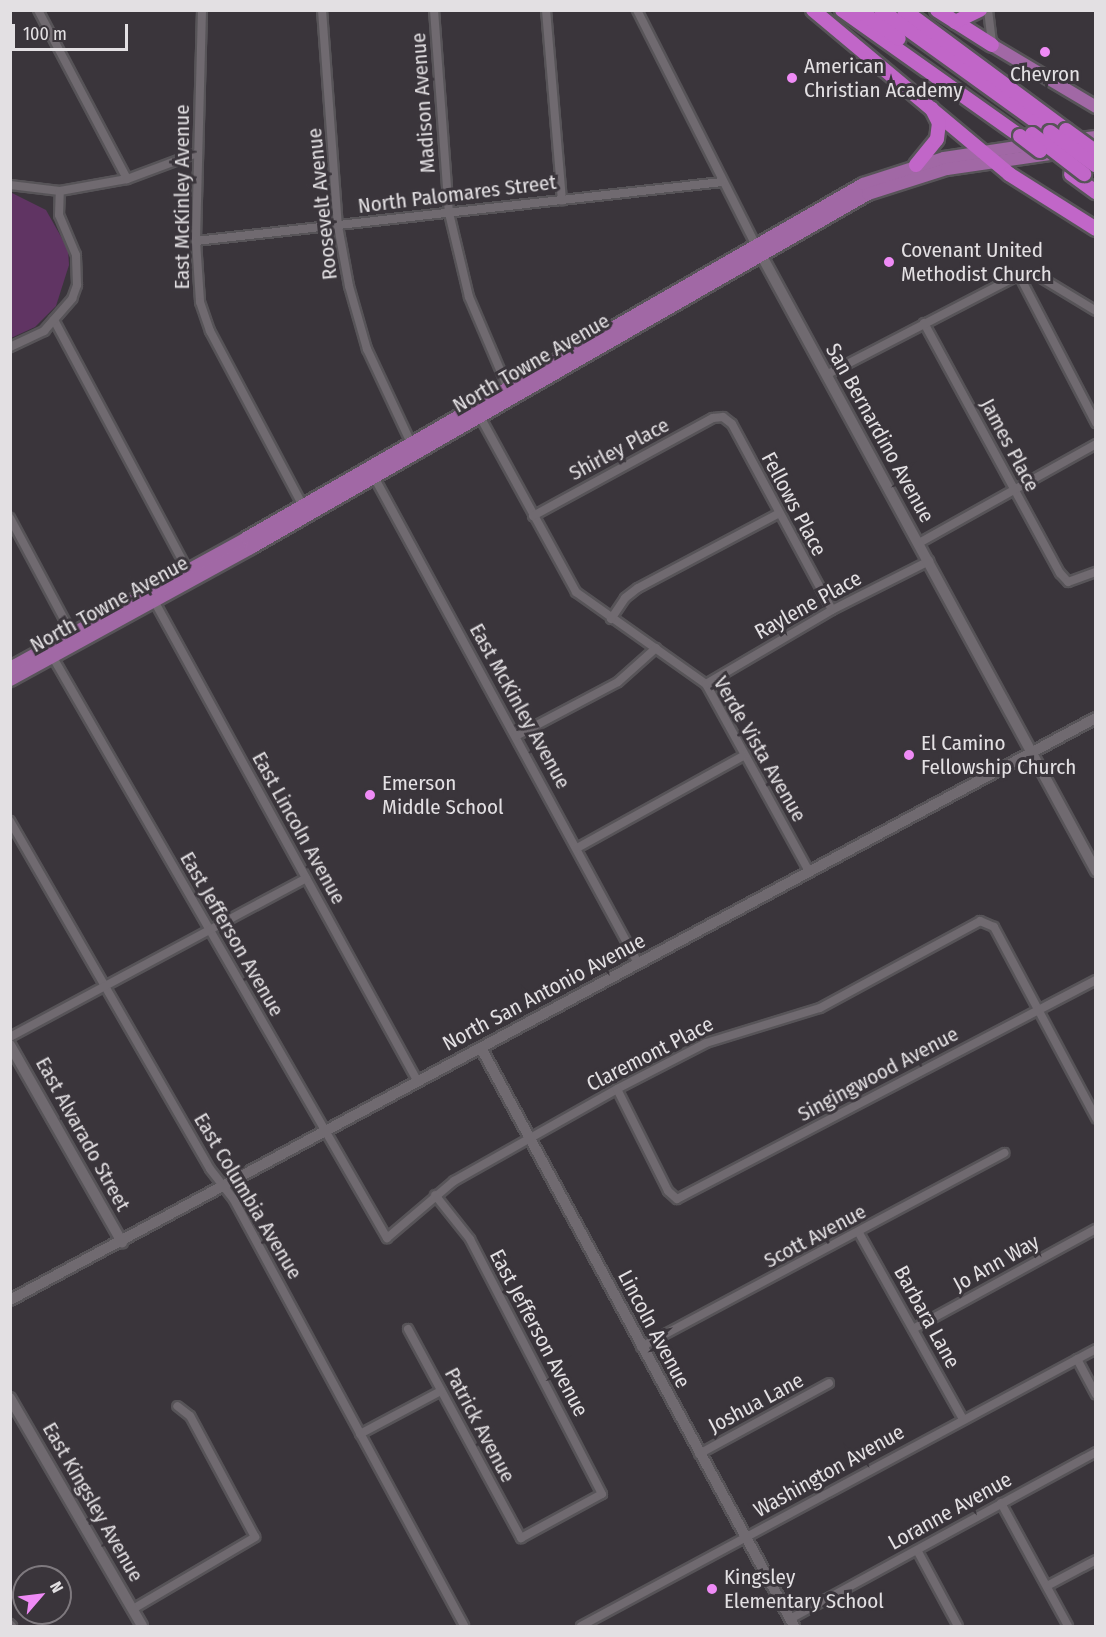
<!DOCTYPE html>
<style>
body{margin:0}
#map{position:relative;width:1106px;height:1637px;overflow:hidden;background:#3a353b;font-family:"Fira Sans Condensed",sans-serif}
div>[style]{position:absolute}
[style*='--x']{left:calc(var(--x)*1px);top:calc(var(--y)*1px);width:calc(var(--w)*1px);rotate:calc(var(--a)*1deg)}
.green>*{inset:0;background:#603463}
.roads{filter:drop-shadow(2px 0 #575458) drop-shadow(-2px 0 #575458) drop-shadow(0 2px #575458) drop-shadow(0 -2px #575458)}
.street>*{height:8px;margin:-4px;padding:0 4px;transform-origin:4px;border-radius:4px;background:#706a70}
.secondary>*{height:10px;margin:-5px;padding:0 5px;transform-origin:5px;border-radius:5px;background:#706a70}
.primary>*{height:12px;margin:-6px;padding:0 6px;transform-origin:6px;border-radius:6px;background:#a168a5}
.highway>*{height:14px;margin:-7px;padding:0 7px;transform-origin:7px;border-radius:7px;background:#c166c8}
.bridges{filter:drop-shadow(2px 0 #575458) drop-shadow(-2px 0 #575458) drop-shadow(0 2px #575458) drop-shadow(0 -2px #575458)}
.highway-bridge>*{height:14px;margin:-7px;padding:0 7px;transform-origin:7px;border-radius:7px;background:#c166c8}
.dots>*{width:16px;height:16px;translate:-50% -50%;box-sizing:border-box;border:3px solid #3a353b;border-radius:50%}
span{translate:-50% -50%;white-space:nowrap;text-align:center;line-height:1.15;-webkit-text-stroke:6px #3a353b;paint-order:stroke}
.poi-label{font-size:21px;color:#e3e0e3}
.left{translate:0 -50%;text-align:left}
.street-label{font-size:21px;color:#e3e0e3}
.frame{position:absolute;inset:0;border:12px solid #e3e0e3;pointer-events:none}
.north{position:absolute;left:12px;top:1565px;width:60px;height:60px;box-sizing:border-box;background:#3a353b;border:2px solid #7e797e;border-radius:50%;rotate:62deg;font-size:16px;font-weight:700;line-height:24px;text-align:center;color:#e3e0e3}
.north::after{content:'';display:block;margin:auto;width:21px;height:27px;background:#ef8bf6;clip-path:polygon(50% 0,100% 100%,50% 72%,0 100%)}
.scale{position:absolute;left:12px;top:24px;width:116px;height:27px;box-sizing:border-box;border:3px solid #e3e0e3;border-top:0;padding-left:8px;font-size:18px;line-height:21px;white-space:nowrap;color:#e3e0e3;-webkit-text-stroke:4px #3a353b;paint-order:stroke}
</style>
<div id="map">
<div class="green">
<div style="clip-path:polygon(10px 192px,46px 210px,68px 249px,69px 265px,56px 306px,35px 327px,11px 338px)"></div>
</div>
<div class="roads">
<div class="street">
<div style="--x:38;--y:10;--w:191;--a:62.2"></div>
<div style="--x:202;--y:10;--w:231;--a:91.5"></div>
<div style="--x:196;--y:241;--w:61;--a:86.2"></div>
<div style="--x:200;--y:302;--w:31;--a:71"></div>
<div style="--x:210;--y:331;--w:196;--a:62"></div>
<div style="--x:322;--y:10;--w:217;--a:85.8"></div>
<div style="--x:338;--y:226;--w:61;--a:79.6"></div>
<div style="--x:349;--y:286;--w:66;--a:74.1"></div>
<div style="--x:367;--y:349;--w:106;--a:64.9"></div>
<div style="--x:434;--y:10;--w:204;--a:85.8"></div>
<div style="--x:449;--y:213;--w:86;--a:76.6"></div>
<div style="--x:469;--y:297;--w:102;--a:66.9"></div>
<div style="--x:546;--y:10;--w:191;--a:85.2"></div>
<div style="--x:637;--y:10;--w:262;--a:63.2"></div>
<div style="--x:988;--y:10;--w:35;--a:83"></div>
<div style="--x:10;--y:185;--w:50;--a:6.8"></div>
<div style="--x:60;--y:191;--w:68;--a:-10.2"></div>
<div style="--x:127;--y:179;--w:75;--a:-20.4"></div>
<div style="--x:196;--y:241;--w:529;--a:-6.4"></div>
<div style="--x:1019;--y:275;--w:167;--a:62.5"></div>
<div style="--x:54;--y:320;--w:287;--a:61.9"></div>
<div style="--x:924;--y:323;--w:285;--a:61.5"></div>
<div style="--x:1060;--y:573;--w:12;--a:48"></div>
<div style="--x:1068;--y:582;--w:30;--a:-20"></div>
<div style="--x:10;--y:347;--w:38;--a:-25"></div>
<div style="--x:44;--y:331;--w:43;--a:-48.8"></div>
<div style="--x:72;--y:299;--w:15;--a:-70"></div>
<div style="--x:77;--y:285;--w:30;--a:-92"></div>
<div style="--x:76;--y:255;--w:43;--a:-113"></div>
<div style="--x:59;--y:215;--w:24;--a:-88"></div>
<div style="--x:826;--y:375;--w:217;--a:-27.4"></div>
<div style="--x:1019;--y:275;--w:16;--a:-4"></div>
<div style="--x:1035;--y:274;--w:71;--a:31.2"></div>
<div style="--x:478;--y:413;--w:204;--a:61.3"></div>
<div style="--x:576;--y:592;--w:159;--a:35.3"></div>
<div style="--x:706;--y:684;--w:213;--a:61.2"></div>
<div style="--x:373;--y:475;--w:555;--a:61.5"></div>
<div style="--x:533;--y:516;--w:205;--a:-28.6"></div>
<div style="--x:713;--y:418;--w:10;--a:-6"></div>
<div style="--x:723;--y:417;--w:11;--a:38"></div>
<div style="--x:732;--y:424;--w:211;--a:61.7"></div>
<div style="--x:10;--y:518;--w:134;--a:61.9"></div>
<div style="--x:919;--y:543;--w:203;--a:-29.2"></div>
<div style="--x:152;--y:597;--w:553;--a:61.26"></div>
<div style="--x:611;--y:619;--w:25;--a:-56"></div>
<div style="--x:625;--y:598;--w:16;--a:-38"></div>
<div style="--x:638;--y:588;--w:158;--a:-27.9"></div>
<div style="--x:51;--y:654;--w:674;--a:60.09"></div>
<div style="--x:387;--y:1238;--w:88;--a:-40.4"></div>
<div style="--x:454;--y:1181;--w:187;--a:-29.4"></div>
<div style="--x:617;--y:1089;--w:100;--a:-27.3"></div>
<div style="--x:706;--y:1043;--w:119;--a:-17.1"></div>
<div style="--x:820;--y:1008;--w:182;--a:-28.5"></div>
<div style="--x:980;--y:921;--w:15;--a:23"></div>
<div style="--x:994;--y:927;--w:217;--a:61.9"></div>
<div style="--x:706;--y:684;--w:146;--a:-30.4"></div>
<div style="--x:832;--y:610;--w:109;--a:-26.8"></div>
<div style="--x:516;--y:736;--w:115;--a:-27.9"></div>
<div style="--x:618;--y:682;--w:51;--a:-41.8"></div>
<div style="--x:10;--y:821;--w:401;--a:60.1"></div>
<div style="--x:210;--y:1169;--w:39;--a:52"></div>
<div style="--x:234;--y:1200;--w:484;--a:61.6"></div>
<div style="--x:577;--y:848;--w:190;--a:-29"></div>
<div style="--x:10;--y:1037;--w:336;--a:-28.2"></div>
<div style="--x:617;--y:1089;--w:114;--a:63.4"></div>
<div style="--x:668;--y:1191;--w:12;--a:42"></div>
<div style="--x:677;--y:1199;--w:473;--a:-27.6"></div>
<div style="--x:859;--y:1233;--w:213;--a:60.8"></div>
<div style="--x:408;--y:1329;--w:238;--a:61.6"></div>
<div style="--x:521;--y:1538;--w:92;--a:-28.5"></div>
<div style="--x:602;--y:1494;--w:287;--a:-117.4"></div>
<div style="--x:470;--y:1239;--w:56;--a:-128.5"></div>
<div style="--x:913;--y:1329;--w:209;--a:-28.7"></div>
<div style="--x:641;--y:1347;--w:412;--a:-28.1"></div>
<div style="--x:1077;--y:1359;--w:40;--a:62"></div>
<div style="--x:360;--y:1434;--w:92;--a:-28"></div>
<div style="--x:699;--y:1454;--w:148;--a:-28.6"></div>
<div style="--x:1001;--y:1503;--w:140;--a:61.4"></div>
<div style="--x:917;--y:1550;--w:86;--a:61.7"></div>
<div style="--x:1047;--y:1586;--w:55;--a:-28"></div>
<div style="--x:133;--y:1609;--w:142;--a:-30.5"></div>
<div style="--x:255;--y:1537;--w:137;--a:-118.2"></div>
<div style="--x:190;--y:1416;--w:16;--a:-142"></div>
<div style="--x:790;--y:1619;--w:349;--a:-28.6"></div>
<div style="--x:10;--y:1624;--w:3;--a:45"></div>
<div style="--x:581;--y:1626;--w:585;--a:-28.27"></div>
</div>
<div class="secondary">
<div style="--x:758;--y:249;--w:708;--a:61.48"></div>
<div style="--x:10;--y:1045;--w:227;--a:60.4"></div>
<div style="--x:481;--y:1048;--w:657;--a:61.56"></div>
<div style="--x:10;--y:1300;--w:1232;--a:-28.19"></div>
<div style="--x:10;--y:1398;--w:263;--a:59.9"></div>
</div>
<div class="primary">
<div style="--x:992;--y:45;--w:121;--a:30.8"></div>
<div style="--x:1072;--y:140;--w:24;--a:-7"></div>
<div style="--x:10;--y:668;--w:269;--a:-28.8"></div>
<div style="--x:246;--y:538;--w:711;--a:-29.84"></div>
<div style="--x:863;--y:184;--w:85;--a:-17.8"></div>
<div style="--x:944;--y:158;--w:94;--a:-8.6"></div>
<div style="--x:10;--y:680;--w:275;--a:-28.7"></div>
<div style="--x:251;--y:548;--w:711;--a:-29.84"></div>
<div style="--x:868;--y:194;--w:83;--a:-17.6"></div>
<div style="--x:947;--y:169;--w:104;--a:-8.3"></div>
</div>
<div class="highway">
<div style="--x:813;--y:10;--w:256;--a:39.9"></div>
<div style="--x:1009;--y:174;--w:103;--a:32.3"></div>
<div style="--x:842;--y:10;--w:218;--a:35.3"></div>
<div style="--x:859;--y:10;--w:49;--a:35.9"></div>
<div style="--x:881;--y:10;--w:208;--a:35.8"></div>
<div style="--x:904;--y:10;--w:202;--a:36.5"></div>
<div style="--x:937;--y:10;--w:65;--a:32.5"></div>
<div style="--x:955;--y:22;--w:28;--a:-26"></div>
<div style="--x:916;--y:165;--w:33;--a:-51"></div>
<div style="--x:937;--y:139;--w:16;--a:-83"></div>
<div style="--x:939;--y:123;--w:16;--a:-117"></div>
<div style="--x:1071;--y:174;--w:31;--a:36"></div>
</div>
</div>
<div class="bridges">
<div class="highway-bridge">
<div style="--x:1066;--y:130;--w:37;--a:36"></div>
<div style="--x:1050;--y:132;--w:56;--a:36.3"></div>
<div style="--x:1032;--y:134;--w:66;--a:37.6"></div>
<div style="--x:1020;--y:136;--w:25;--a:37"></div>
</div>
</div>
<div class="dots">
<div style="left:1045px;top:52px;background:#ef8bf6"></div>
<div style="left:792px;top:78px;background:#ef8bf6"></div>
<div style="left:889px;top:262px;background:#ef8bf6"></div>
<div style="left:909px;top:755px;background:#ef8bf6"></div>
<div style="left:370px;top:795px;background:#ef8bf6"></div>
<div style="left:712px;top:1589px;background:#ef8bf6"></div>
</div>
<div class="poi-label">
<span class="left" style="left:804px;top:78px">American<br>Christian Academy</span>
<span style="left:1045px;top:74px">Chevron</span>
<span class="left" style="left:901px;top:262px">Covenant United<br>Methodist Church</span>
<span class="left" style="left:921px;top:755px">El Camino<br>Fellowship Church</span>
<span class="left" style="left:382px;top:795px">Emerson<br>Middle School</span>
<span class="left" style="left:724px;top:1589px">Kingsley<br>Elementary School</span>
</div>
<div class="street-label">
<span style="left:423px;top:103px;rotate:-94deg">Madison Avenue</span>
<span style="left:457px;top:194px;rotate:-7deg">North Palomares Street</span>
<span style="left:182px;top:197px;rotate:-90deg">East McKinley Avenue</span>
<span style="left:322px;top:204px;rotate:-96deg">Roosevelt Avenue</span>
<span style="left:531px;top:363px;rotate:-30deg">North Towne Avenue</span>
<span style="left:880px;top:433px;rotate:61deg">San Bernardino Avenue</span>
<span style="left:1010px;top:445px;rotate:62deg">James Place</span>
<span style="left:619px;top:449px;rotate:-28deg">Shirley Place</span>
<span style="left:794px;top:504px;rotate:62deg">Fellows Place</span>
<span style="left:109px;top:604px;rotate:-29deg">North Towne Avenue</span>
<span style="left:808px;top:605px;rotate:-29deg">Raylene Place</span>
<span style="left:520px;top:706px;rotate:61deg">East McKinley Avenue</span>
<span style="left:760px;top:749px;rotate:60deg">Verde Vista Avenue</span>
<span style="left:299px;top:828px;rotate:61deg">East Lincoln Avenue</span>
<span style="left:232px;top:934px;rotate:60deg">East Jefferson Avenue</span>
<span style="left:544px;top:992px;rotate:-28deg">North San Antonio Avenue</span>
<span style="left:650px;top:1054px;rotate:-27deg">Claremont Place</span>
<span style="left:878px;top:1074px;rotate:-28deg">Singingwood Avenue</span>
<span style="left:83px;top:1134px;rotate:61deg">East Alvarado Street</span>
<span style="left:248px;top:1196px;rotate:59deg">East Columbia Avenue</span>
<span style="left:815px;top:1236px;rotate:-28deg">Scott Avenue</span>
<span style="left:996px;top:1263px;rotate:-29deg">Jo Ann Way</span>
<span style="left:927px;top:1317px;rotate:61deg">Barbara Lane</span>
<span style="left:654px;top:1329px;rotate:62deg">Lincoln Avenue</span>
<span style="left:539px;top:1333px;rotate:62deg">East Jefferson Avenue</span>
<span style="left:756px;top:1403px;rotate:-28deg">Joshua Lane</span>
<span style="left:480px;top:1425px;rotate:62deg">Patrick Avenue</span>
<span style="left:829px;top:1471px;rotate:-29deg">Washington Avenue</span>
<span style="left:93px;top:1502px;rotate:60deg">East Kingsley Avenue</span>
<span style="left:950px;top:1511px;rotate:-29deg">Loranne Avenue</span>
</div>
<div class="frame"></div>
<div class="north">N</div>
<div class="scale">100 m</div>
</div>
